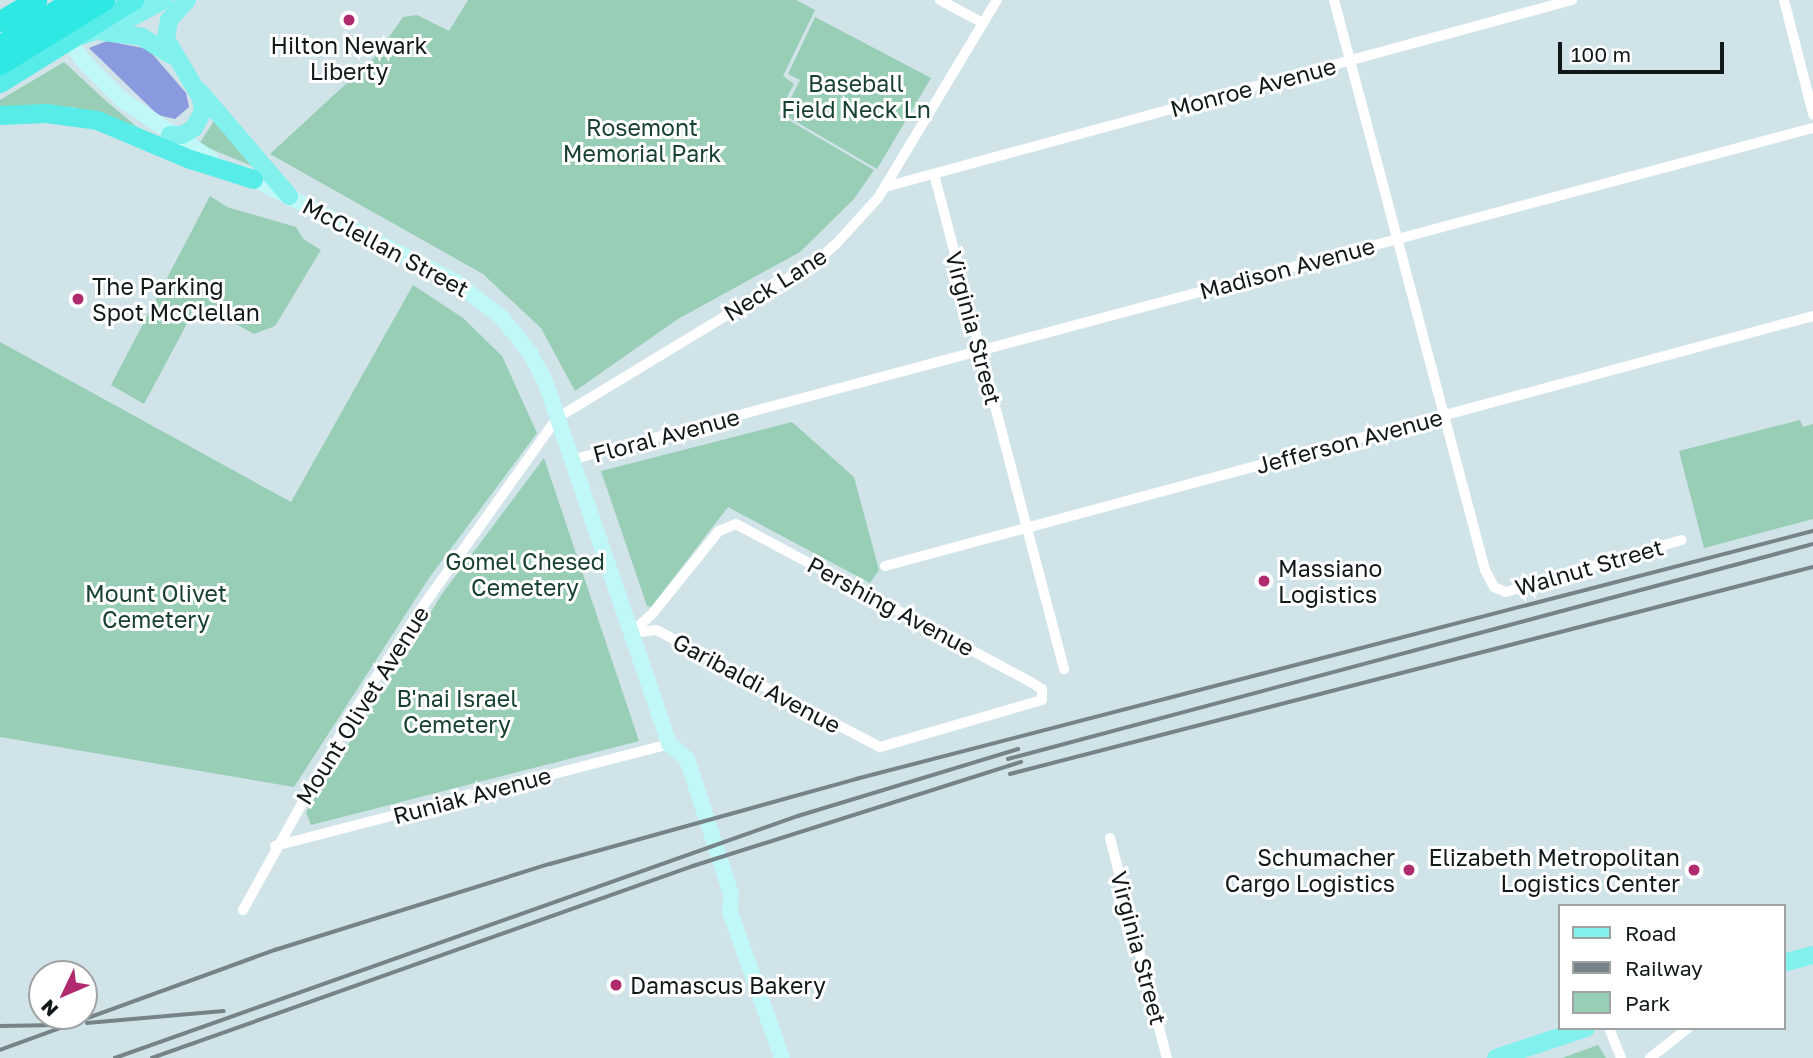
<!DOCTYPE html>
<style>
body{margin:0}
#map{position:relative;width:1813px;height:1058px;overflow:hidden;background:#d0e3e9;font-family:"Golos Text",sans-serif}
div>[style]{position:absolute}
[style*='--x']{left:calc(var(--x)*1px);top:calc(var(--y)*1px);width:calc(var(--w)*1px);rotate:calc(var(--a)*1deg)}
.green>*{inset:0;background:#97ceb5}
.water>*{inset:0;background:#899adf}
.minor>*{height:10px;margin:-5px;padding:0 5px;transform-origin:5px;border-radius:5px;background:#fff}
.secondary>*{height:16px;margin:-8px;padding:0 8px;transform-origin:8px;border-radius:8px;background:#c0f8f7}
.primary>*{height:18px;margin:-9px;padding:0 9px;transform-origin:9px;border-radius:9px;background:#82f1ee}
.trunk>*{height:19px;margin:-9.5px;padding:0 9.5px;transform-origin:9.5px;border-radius:9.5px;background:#58ece8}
.motorway>*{height:21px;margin:-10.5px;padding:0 10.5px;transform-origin:10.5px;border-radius:10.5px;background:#2ee8e3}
.rail>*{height:3.5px;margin:-1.75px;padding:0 1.75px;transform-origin:1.75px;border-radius:1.75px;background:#768388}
.dots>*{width:19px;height:19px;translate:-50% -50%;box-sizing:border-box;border:4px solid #fff;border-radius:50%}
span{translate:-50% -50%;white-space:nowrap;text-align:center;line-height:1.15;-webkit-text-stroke:6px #fff;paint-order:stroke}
.poi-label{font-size:23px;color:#12191b}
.left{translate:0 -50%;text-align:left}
.right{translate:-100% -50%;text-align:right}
.park-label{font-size:23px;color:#194131}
.street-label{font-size:23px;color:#12191b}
.legend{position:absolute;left:1558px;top:904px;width:228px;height:126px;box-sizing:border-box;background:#fff;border:2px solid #a0a3a4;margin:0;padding:9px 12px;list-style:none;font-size:21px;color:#12191b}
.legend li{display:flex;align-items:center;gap:14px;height:35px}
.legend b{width:35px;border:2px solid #a0a3a4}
.north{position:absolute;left:28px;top:960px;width:70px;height:70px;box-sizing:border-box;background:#fff;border:2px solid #a0a3a4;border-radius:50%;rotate:226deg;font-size:19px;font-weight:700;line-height:28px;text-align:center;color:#12191b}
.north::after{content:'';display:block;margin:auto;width:24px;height:32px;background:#b02a6e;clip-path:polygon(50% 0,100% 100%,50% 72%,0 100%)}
.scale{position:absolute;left:1558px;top:42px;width:166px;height:32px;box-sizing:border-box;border:4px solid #12191b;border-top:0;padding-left:9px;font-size:21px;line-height:24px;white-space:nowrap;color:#12191b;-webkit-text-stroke:5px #fff;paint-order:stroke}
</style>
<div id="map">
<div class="green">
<div style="clip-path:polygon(468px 0,796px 0,815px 10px,783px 76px,794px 84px,778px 114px,874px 170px,854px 199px,800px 252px,678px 319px,575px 391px,541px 328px,483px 274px,270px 154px,375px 57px,403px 17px,417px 15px,449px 31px)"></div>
<div style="clip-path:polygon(815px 17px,931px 78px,877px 169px,783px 114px,800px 80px,788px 74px)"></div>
<div style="clip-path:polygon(64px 62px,106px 101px,136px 126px,73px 107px,0 107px,0 100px)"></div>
<div style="clip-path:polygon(214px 121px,252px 166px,199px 144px)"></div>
<div style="clip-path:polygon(210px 196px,227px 207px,296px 227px,303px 239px,321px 250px,275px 326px,254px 334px,198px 303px,144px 404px,111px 385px)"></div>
<div style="clip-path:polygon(413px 285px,463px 318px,502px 356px,537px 433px,429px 578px,294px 787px,0 737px,0 342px,291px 502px)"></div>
<div style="clip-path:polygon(1800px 420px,1803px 427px,1813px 424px,1813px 519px,1704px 548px,1679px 451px)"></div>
<div style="clip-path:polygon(792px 422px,854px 477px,879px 570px,870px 583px,728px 507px,651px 607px,647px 606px,601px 471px)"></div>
<div style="clip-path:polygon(544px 458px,639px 741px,311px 825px,306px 812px,442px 594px)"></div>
<div style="clip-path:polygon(1598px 1045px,1606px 1058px,1562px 1058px)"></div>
</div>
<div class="water">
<div style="clip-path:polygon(107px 41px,148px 49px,186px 93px,189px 107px,175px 119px,158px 115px,89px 48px)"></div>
</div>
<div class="minor">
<div style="--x:940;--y:0;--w:49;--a:28.1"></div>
<div style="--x:1334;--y:0;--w:590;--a:75.16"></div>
<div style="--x:1485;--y:570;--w:19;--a:62"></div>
<div style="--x:1494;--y:587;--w:13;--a:23"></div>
<div style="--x:1506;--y:592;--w:183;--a:-16.5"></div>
<div style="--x:1784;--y:0;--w:118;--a:75.7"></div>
<div style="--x:934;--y:174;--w:512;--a:75.28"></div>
<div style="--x:885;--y:187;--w:712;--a:-15.23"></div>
<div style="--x:571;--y:460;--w:1286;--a:-14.97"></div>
<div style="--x:736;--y:524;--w:332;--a:28.2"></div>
<div style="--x:1029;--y:681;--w:15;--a:32"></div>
<div style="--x:1042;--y:689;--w:11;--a:90"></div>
<div style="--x:1042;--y:700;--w:169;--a:163.8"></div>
<div style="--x:880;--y:747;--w:253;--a:-152.4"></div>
<div style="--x:656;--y:630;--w:25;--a:173"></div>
<div style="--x:631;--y:633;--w:30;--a:-42"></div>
<div style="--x:653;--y:613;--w:105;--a:-51.2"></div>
<div style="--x:719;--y:531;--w:18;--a:-22"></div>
<div style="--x:885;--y:566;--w:961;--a:-15.08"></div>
<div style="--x:1110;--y:838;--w:227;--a:75.5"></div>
<div style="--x:275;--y:846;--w:407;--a:-14.5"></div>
<div style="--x:243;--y:910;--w:221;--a:-61"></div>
<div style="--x:350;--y:717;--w:124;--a:-56.8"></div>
<div style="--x:418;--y:613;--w:239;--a:-54.5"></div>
<div style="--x:557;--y:418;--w:305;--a:-31.2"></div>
<div style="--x:818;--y:260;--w:24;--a:-42"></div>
<div style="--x:836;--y:244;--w:62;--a:-47.6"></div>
<div style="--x:878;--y:198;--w:231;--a:-59"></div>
<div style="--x:1609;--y:1028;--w:32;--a:68"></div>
<div style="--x:1650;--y:1058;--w:48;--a:-38.3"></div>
</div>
<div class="secondary">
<div style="--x:62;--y:32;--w:40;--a:53"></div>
<div style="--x:86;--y:64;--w:49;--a:45"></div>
<div style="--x:121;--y:99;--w:108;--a:33.7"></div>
<div style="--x:244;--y:174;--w:238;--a:27"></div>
<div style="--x:456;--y:282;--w:58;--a:38"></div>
<div style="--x:502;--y:318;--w:45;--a:51.3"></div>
<div style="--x:530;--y:353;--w:32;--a:62"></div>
<div style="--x:545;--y:381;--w:384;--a:71.1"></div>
<div style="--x:669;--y:744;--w:23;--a:40"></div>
<div style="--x:687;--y:759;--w:142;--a:71.9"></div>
<div style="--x:731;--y:894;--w:18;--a:93"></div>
<div style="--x:730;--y:912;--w:155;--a:70.4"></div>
</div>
<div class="primary">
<div style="--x:104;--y:32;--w:38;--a:7"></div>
<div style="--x:142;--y:37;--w:34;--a:32"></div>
<div style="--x:81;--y:36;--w:46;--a:-18.8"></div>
<div style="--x:125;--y:21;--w:44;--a:-28.3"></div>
<div style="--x:200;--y:92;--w:137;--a:49.4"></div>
<div style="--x:170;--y:135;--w:12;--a:0"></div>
<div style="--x:182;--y:135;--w:14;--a:-30"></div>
<div style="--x:194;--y:128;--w:19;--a:-62"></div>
<div style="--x:203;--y:111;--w:13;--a:-99"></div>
<div style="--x:201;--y:98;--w:69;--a:-120.7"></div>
<div style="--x:166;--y:39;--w:19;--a:-81"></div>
<div style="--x:169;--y:20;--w:27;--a:-48"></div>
<div style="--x:1783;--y:963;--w:31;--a:-15"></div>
<div style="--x:1496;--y:1058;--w:95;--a:-18.4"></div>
</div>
<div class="trunk">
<div style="--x:0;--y:83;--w:158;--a:-31.8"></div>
<div style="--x:0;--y:115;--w:46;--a:-2.5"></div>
<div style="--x:46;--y:113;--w:51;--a:7.8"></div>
<div style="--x:97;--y:120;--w:101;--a:22.8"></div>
<div style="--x:190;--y:159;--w:66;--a:17.6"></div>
</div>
<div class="motorway">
<div style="--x:0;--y:21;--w:42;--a:-30.3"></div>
<div style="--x:0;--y:45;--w:86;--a:-31.7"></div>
<div style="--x:0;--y:64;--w:122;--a:-31.6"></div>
</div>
<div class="rail">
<div style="--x:1008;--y:759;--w:833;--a:-14.95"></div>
<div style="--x:1010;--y:774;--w:829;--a:-14.46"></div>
<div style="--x:87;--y:1023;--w:137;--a:-5"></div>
<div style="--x:0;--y:1026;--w:56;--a:-1"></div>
<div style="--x:0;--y:1050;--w:293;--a:-20"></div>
<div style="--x:275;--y:950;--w:288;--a:-17.4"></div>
<div style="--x:550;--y:864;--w:318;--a:-15.5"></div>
<div style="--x:856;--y:779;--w:989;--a:-14.53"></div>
<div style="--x:115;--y:1058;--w:725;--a:-19.51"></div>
<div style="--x:798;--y:816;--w:230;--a:-16.9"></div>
<div style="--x:152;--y:1058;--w:574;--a:-19.54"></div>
<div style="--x:693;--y:866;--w:344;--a:-17.6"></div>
</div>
<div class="dots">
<div style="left:349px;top:20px;background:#b02a6e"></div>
<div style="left:78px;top:299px;background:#b02a6e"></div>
<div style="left:1264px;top:581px;background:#b02a6e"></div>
<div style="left:1409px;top:870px;background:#b02a6e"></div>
<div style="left:1694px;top:870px;background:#b02a6e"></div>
<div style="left:616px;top:985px;background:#b02a6e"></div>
</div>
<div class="poi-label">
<span style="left:349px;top:58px">Hilton Newark<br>Liberty</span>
<span class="left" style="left:92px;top:299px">The Parking<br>Spot McClellan</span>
<span class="left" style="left:1278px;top:581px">Massiano<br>Logistics</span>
<span class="right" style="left:1395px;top:870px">Schumacher<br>Cargo Logistics</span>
<span class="right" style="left:1680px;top:870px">Elizabeth Metropolitan<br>Logistics Center</span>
<span class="left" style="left:630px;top:985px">Damascus Bakery</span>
</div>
<div class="park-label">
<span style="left:856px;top:96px">Baseball<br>Field Neck Ln</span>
<span style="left:642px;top:140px">Rosemont<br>Memorial Park</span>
<span style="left:525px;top:574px">Gomel Chesed<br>Cemetery</span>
<span style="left:156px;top:606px">Mount Olivet<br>Cemetery</span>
<span style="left:457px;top:711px">B'nai Israel<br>Cemetery</span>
</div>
<div class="street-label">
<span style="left:1253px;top:87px;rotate:-15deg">Monroe Avenue</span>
<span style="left:386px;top:247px;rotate:28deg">McClellan Street</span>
<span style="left:1287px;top:268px;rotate:-15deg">Madison Avenue</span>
<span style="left:775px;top:284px;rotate:-32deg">Neck Lane</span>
<span style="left:974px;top:328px;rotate:75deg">Virginia Street</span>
<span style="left:666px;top:435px;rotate:-15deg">Floral Avenue</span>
<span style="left:1349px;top:441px;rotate:-15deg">Jefferson Avenue</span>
<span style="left:1589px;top:567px;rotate:-16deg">Walnut Street</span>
<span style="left:891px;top:606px;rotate:28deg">Pershing Avenue</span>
<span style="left:757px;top:683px;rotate:28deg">Garibaldi Avenue</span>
<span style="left:362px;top:705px;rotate:-58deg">Mount Olivet Avenue</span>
<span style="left:472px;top:795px;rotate:-15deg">Runiak Avenue</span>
<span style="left:1139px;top:948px;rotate:75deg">Virginia Street</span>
</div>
<ul class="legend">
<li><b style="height:9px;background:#82f1ee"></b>Road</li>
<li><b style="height:9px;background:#768388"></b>Railway</li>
<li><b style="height:19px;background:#97ceb5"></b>Park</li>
</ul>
<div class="north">N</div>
<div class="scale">100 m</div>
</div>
